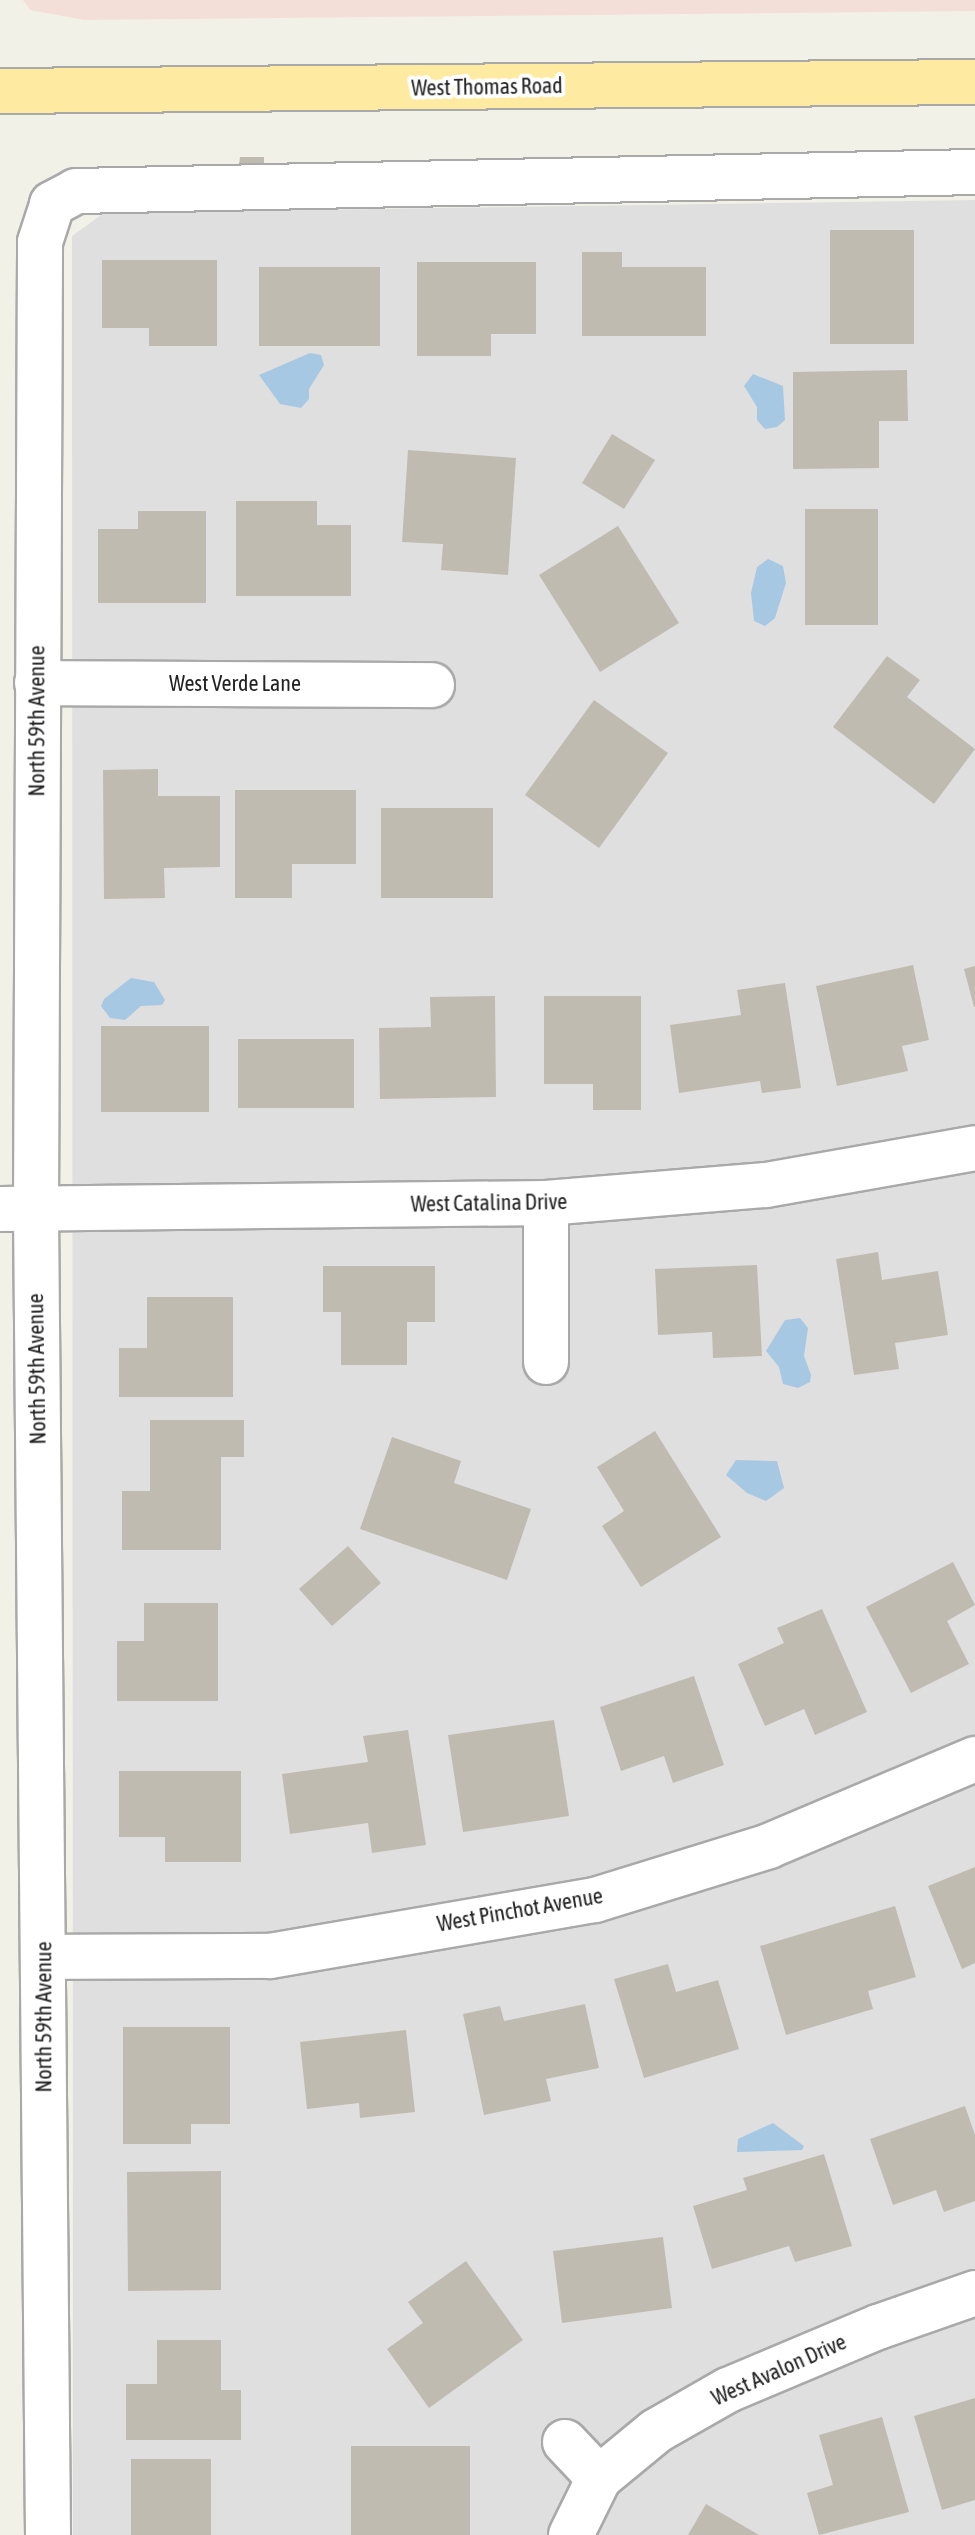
<!DOCTYPE html>
<style>
body{margin:0}
#map{position:relative;width:975px;height:2535px;overflow:hidden;background:#f2f1e8;font-family:"Asap Condensed",sans-serif}
div>[style]{position:absolute}
[style*='--x']{left:calc(var(--x)*1px);top:calc(var(--y)*1px);width:calc(var(--w)*1px);rotate:calc(var(--a)*1deg)}
.residential>*{inset:0;background:#e0dfdf}
.commercial>*{inset:0;background:#f3dfd8}
.water>*{inset:0;background:#a7c8e2}
.building>*{inset:0;background:#c0bbb1}
.roads{filter:drop-shadow(2px 0 #a9a9a9) drop-shadow(-2px 0 #a9a9a9) drop-shadow(0 2px #a9a9a9) drop-shadow(0 -2px #a9a9a9)}
.minor>*{height:44px;margin:-22px;padding:0 22px;transform-origin:22px;border-radius:22px;background:#fff}
.major>*{height:44px;margin:-22px;padding:0 22px;transform-origin:22px;border-radius:22px;background:#ffeaa1}
span{translate:-50% -50%;white-space:nowrap;text-align:center;line-height:1.15;-webkit-text-stroke:8px #fff;paint-order:stroke}
.street-label{font-size:22px;color:#222}
</style>
<div id="map">
<div class="residential">
<div style="clip-path:polygon(975px 200px,975px 2535px,73px 2535px,72px 236px,104px 213px)"></div>
</div>
<div class="commercial">
<div style="clip-path:polygon(23px 0,975px 0,975px 11px,84px 20px,30px 10px)"></div>
</div>
<div class="water">
<div style="clip-path:polygon(310px 353px,321px 355px,324px 365px,309px 389px,309px 399px,301px 408px,280px 404px,259px 375px)"></div>
<div style="clip-path:polygon(753px 374px,783px 386px,785px 420px,777px 427px,765px 429px,757px 420px,757px 407px,744px 386px)"></div>
<div style="clip-path:polygon(768px 559px,783px 566px,786px 583px,775px 618px,765px 626px,754px 621px,751px 593px,757px 567px)"></div>
<div style="clip-path:polygon(131px 978px,154px 982px,165px 1000px,162px 1005px,141px 1006px,125px 1020px,110px 1018px,101px 1006px,104px 999px)"></div>
<div style="clip-path:polygon(800px 1318px,808px 1328px,804px 1356px,811px 1375px,810px 1382px,798px 1388px,783px 1384px,779px 1367px,766px 1351px,785px 1320px)"></div>
<div style="clip-path:polygon(736px 1460px,777px 1461px,784px 1488px,766px 1501px,747px 1493px,726px 1475px)"></div>
<div style="clip-path:polygon(773px 2123px,804px 2146px,802px 2150px,737px 2152px,738px 2139px)"></div>
</div>
<div class="building">
<div style="clip-path:polygon(240px 157px,264px 157px,264px 166px,239px 165px)"></div>
<div style="clip-path:polygon(830px 230px,914px 230px,914px 344px,830px 344px)"></div>
<div style="clip-path:polygon(582px 252px,622px 252px,622px 267px,706px 267px,706px 336px,582px 336px)"></div>
<div style="clip-path:polygon(102px 260px,217px 260px,217px 346px,149px 346px,149px 328px,102px 328px)"></div>
<div style="clip-path:polygon(417px 262px,536px 262px,536px 334px,491px 334px,491px 356px,417px 356px)"></div>
<div style="clip-path:polygon(259px 267px,380px 267px,380px 346px,259px 346px)"></div>
<div style="clip-path:polygon(907px 370px,908px 421px,879px 421px,879px 468px,793px 469px,793px 372px)"></div>
<div style="clip-path:polygon(612px 434px,655px 460px,624px 509px,582px 483px)"></div>
<div style="clip-path:polygon(408px 450px,516px 458px,508px 575px,441px 570px,443px 544px,402px 542px)"></div>
<div style="clip-path:polygon(236px 501px,317px 501px,317px 525px,351px 525px,351px 596px,236px 596px)"></div>
<div style="clip-path:polygon(805px 509px,878px 509px,878px 625px,805px 625px)"></div>
<div style="clip-path:polygon(138px 511px,206px 511px,206px 603px,98px 603px,98px 529px,138px 529px)"></div>
<div style="clip-path:polygon(618px 526px,679px 623px,600px 672px,539px 575px)"></div>
<div style="clip-path:polygon(887px 656px,920px 680px,907px 697px,975px 749px,934px 804px,833px 727px)"></div>
<div style="clip-path:polygon(594px 700px,668px 753px,599px 848px,525px 795px)"></div>
<div style="clip-path:polygon(158px 769px,158px 796px,220px 796px,220px 867px,164px 868px,165px 898px,104px 899px,103px 770px)"></div>
<div style="clip-path:polygon(235px 790px,356px 790px,356px 864px,292px 864px,292px 898px,235px 898px)"></div>
<div style="clip-path:polygon(381px 808px,493px 808px,493px 898px,381px 898px)"></div>
<div style="clip-path:polygon(913px 965px,929px 1040px,902px 1046px,908px 1071px,837px 1086px,816px 986px)"></div>
<div style="clip-path:polygon(975px 966px,975px 1007px,974px 1007px,964px 969px)"></div>
<div style="clip-path:polygon(785px 983px,801px 1088px,762px 1093px,760px 1081px,679px 1093px,670px 1025px,741px 1015px,737px 990px)"></div>
<div style="clip-path:polygon(495px 996px,496px 1097px,380px 1099px,379px 1028px,431px 1027px,430px 997px)"></div>
<div style="clip-path:polygon(544px 996px,641px 996px,641px 1110px,593px 1110px,593px 1084px,544px 1084px)"></div>
<div style="clip-path:polygon(101px 1026px,209px 1026px,209px 1112px,101px 1112px)"></div>
<div style="clip-path:polygon(238px 1039px,354px 1039px,354px 1108px,238px 1108px)"></div>
<div style="clip-path:polygon(878px 1252px,882px 1280px,938px 1271px,948px 1335px,895px 1343px,899px 1369px,854px 1375px,836px 1259px)"></div>
<div style="clip-path:polygon(757px 1265px,762px 1356px,713px 1358px,712px 1332px,658px 1335px,655px 1269px)"></div>
<div style="clip-path:polygon(323px 1266px,435px 1266px,435px 1322px,407px 1322px,407px 1365px,341px 1365px,341px 1312px,323px 1312px)"></div>
<div style="clip-path:polygon(147px 1297px,233px 1297px,233px 1397px,119px 1397px,119px 1348px,147px 1348px)"></div>
<div style="clip-path:polygon(150px 1420px,244px 1420px,244px 1457px,221px 1457px,221px 1550px,122px 1550px,122px 1491px,150px 1491px)"></div>
<div style="clip-path:polygon(655px 1431px,721px 1537px,641px 1587px,602px 1526px,624px 1511px,597px 1467px)"></div>
<div style="clip-path:polygon(392px 1437px,461px 1461px,454px 1483px,531px 1509px,507px 1580px,360px 1529px)"></div>
<div style="clip-path:polygon(348px 1546px,381px 1583px,332px 1626px,299px 1589px)"></div>
<div style="clip-path:polygon(953px 1562px,975px 1605px,947px 1621px,969px 1664px,911px 1693px,866px 1607px)"></div>
<div style="clip-path:polygon(144px 1603px,218px 1603px,218px 1701px,117px 1701px,117px 1641px,144px 1641px)"></div>
<div style="clip-path:polygon(822px 1609px,867px 1712px,815px 1735px,804px 1709px,765px 1726px,738px 1664px,784px 1643px,777px 1628px)"></div>
<div style="clip-path:polygon(694px 1676px,724px 1765px,673px 1783px,664px 1756px,621px 1771px,600px 1707px)"></div>
<div style="clip-path:polygon(554px 1720px,569px 1816px,463px 1832px,448px 1735px)"></div>
<div style="clip-path:polygon(408px 1730px,426px 1845px,372px 1853px,368px 1823px,290px 1834px,282px 1774px,368px 1762px,363px 1736px)"></div>
<div style="clip-path:polygon(119px 1771px,241px 1771px,241px 1862px,165px 1862px,165px 1837px,119px 1837px)"></div>
<div style="clip-path:polygon(975px 1867px,975px 1963px,962px 1969px,928px 1886px)"></div>
<div style="clip-path:polygon(895px 1906px,916px 1977px,868px 1991px,873px 2009px,786px 2035px,760px 1946px)"></div>
<div style="clip-path:polygon(668px 1964px,676px 1992px,718px 1980px,739px 2049px,644px 2078px,614px 1979px)"></div>
<div style="clip-path:polygon(585px 2004px,599px 2068px,546px 2079px,551px 2101px,484px 2115px,463px 2014px,500px 2006px,504px 2021px)"></div>
<div style="clip-path:polygon(123px 2027px,230px 2027px,230px 2124px,191px 2124px,191px 2144px,123px 2144px)"></div>
<div style="clip-path:polygon(406px 2030px,415px 2112px,360px 2118px,359px 2103px,307px 2109px,300px 2042px)"></div>
<div style="clip-path:polygon(965px 2106px,975px 2135px,975px 2201px,944px 2212px,936px 2190px,893px 2205px,870px 2139px)"></div>
<div style="clip-path:polygon(824px 2154px,852px 2246px,795px 2262px,789px 2246px,712px 2269px,693px 2206px,747px 2190px,743px 2178px)"></div>
<div style="clip-path:polygon(221px 2171px,221px 2290px,128px 2291px,127px 2172px)"></div>
<div style="clip-path:polygon(663px 2237px,672px 2308px,562px 2323px,553px 2251px)"></div>
<div style="clip-path:polygon(466px 2261px,523px 2340px,429px 2408px,387px 2349px,423px 2323px,408px 2302px)"></div>
<div style="clip-path:polygon(157px 2340px,221px 2340px,221px 2390px,241px 2390px,241px 2440px,126px 2440px,126px 2384px,157px 2384px)"></div>
<div style="clip-path:polygon(975px 2398px,975px 2500px,942px 2510px,914px 2416px)"></div>
<div style="clip-path:polygon(882px 2417px,909px 2512px,819px 2535px,807px 2493px,833px 2485px,819px 2435px)"></div>
<div style="clip-path:polygon(351px 2446px,470px 2446px,470px 2535px,351px 2535px)"></div>
<div style="clip-path:polygon(131px 2459px,211px 2459px,211px 2535px,131px 2535px)"></div>
<div style="clip-path:polygon(706px 2504px,759px 2535px,688px 2535px)"></div>
</div>
<div class="roads">
<div class="minor">
<div style="--x:37;--y:683;--w:395;--a:0.3"></div>
<div style="--x:546;--y:1203;--w:159;--a:90"></div>
<div style="--x:0;--y:1209;--w:546;--a:-0.63"></div>
<div style="--x:546;--y:1203;--w:221;--a:-4.7"></div>
<div style="--x:766;--y:1185;--w:212;--a:-10"></div>
<div style="--x:43;--y:1957;--w:227;--a:-0.3"></div>
<div style="--x:270;--y:1956;--w:330;--a:-9.8"></div>
<div style="--x:595;--y:1900;--w:182;--a:-17.2"></div>
<div style="--x:769;--y:1846;--w:224;--a:-22.9"></div>
<div style="--x:565;--y:2442;--w:50;--a:46.6"></div>
<div style="--x:48;--y:2535;--w:1326;--a:-90.52"></div>
<div style="--x:36;--y:1209;--w:967;--a:-89.76"></div>
<div style="--x:40;--y:242;--w:40;--a:-72"></div>
<div style="--x:52;--y:204;--w:27;--a:-28"></div>
<div style="--x:76;--y:191;--w:899;--a:-1.21"></div>
<div style="--x:571;--y:2535;--w:64;--a:-63.8"></div>
<div style="--x:599;--y:2478;--w:74;--a:-39.5"></div>
<div style="--x:656;--y:2431;--w:83;--a:-29.7"></div>
<div style="--x:728;--y:2390;--w:163;--a:-22.8"></div>
<div style="--x:878;--y:2327;--w:103;--a:-19.3"></div>
</div>
<div class="major">
<div style="--x:0;--y:91;--w:975;--a:-0.53"></div>
</div>
</div>
<div class="street-label">
<span style="left:487px;top:87px;rotate:-1deg">West Thomas Road</span>
<span style="left:235px;top:684px">West Verde Lane</span>
<span style="left:37px;top:721px;rotate:-90deg">North 59th Avenue</span>
<span style="left:489px;top:1203px;rotate:-1deg">West Catalina Drive</span>
<span style="left:37px;top:1369px;rotate:-91deg">North 59th Avenue</span>
<span style="left:520px;top:1910px;rotate:-10deg">West Pinchot Avenue</span>
<span style="left:44px;top:2017px;rotate:-90deg">North 59th Avenue</span>
<span style="left:779px;top:2370px;rotate:-24deg">West Avalon Drive</span>
</div>
</div>
